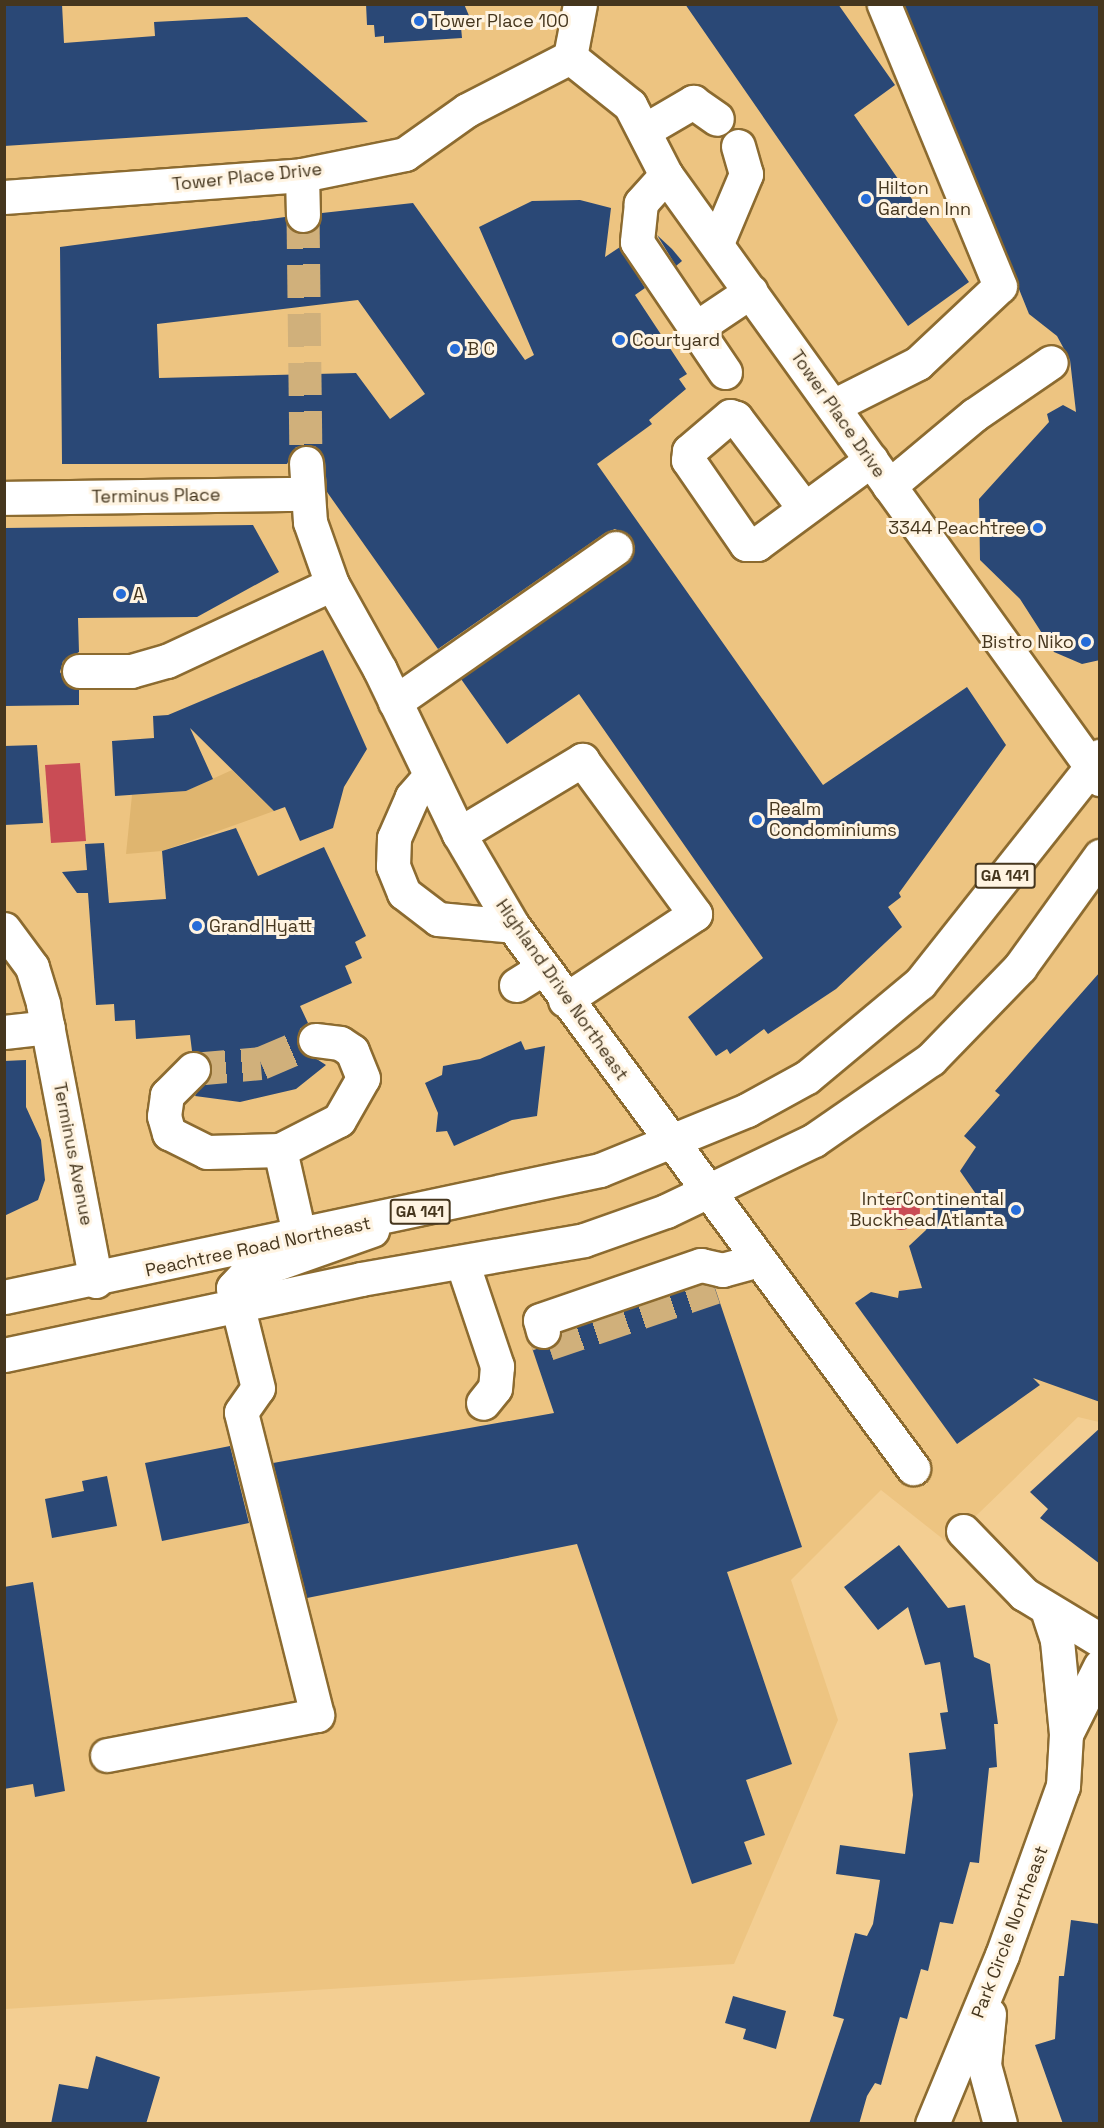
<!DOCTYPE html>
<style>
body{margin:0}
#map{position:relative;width:1104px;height:2128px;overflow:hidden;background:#f3ce92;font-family:"Space Grotesk",sans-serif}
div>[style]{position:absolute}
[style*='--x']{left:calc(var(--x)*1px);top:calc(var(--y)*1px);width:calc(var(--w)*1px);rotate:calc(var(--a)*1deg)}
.built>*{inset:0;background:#edc481}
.green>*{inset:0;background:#dfb56f}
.water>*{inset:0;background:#c94c55}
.round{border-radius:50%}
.building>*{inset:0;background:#2a4876}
.minor-tunnel>*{height:33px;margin-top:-16.5px;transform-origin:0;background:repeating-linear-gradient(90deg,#d0b07b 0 33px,transparent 0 49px)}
.roads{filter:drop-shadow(2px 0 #8c6b30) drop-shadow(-2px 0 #8c6b30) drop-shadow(0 2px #8c6b30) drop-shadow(0 -2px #8c6b30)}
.minor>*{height:33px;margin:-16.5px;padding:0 16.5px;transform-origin:16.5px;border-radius:16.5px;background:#fff}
.highway>*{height:33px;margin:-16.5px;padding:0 16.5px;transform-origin:16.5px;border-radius:16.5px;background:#fff}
.dots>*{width:16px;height:16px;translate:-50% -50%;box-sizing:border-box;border:3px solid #fff4e2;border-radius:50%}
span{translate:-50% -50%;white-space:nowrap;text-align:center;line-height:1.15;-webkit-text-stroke:6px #fff4e2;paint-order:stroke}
.shield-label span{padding:2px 4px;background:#fff4e2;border:2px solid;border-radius:4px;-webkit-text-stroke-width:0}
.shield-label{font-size:16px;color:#45361e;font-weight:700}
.poi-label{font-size:18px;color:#45361e}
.left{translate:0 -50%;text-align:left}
.right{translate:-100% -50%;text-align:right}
.street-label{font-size:18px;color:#45361e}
.frame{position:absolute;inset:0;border:6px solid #45361e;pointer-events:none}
</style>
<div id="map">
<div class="built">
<div style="clip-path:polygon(5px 5px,1099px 5px,1099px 1422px,1078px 1417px,948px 1543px,881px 1490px,791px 1580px,838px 1720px,734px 1964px,5px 2009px)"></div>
</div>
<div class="green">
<div style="clip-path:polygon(232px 770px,274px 811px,162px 851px,126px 854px,132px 795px,186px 791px)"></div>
</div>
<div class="water">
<div style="clip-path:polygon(80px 763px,86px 841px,51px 843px,45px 765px)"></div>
<div class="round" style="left:882px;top:1192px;width:38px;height:38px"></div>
</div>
<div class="building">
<div style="clip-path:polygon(4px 4px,62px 4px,64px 43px,155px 36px,154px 22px,247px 17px,368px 122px,4px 146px)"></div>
<div style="clip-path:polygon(366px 4px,464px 4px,473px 25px,461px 27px,462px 38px,384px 43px,384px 36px,375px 37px,374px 25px,367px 25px)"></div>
<div style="clip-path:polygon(685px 4px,838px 4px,895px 85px,854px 115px,969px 282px,908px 326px)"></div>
<div style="clip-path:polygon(904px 4px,1100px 4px,1100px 660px,1082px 664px,1054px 652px,1020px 599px,980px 560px,979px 499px,1049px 422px,1047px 414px,1063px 405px,1076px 412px,1070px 360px,1057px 336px,1029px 314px)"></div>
<div style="clip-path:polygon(evenodd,580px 200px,611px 208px,605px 257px,620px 247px,645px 288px,635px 295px,687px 374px,679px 379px,686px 389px,649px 420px,652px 424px,597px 464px,823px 785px,967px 687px,1006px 745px,899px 893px,901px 897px,888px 907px,902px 927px,836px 989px,768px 1034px,764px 1029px,730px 1054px,727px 1049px,716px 1056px,688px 1017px,763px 958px,579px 694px,507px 744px,461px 679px,627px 563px,635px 547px,631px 537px,615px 529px,605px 533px,438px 649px,327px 492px,325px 461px,315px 446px,296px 447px,287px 464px,62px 464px,60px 247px,285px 217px,294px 231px,304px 234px,319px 224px,322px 213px,413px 203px,525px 360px,534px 355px,479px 227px,532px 201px,580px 200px,358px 300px,425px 394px,390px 419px,356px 373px,159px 378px,157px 324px,358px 300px)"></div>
<div style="clip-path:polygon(657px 235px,672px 249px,682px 261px,676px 266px)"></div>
<div style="clip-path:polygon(253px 525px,279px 572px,197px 617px,78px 618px,79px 652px,63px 661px,60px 672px,69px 687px,79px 690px,79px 705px,4px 706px,4px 528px)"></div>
<div style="clip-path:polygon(323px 650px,367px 749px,344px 787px,333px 828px,300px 841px,285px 807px,274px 811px,190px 728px,213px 779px,186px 791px,115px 796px,112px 741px,154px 738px,153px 716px,168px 715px)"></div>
<div style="clip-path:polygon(37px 745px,43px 823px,4px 825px,4px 746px)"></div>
<div style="clip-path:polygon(236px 828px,258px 876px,324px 847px,366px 936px,355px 942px,362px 958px,345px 966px,352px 983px,300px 1006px,308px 1023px,300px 1029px,298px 1047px,326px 1065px,296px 1089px,240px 1102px,195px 1096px,211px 1065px,206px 1055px,192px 1051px,190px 1035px,136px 1039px,135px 1020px,115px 1021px,114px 1004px,96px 1005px,88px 893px,77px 893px,62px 872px,87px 870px,85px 844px,104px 843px,109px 903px,166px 899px,162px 851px)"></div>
<div style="clip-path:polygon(1100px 972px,1100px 1402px,1033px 1378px,1040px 1385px,957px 1444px,855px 1303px,871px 1292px,898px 1298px,899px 1291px,922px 1288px,909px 1246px,926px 1230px,933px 1208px,978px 1197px,960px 1171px,976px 1147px,964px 1136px,1000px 1095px,995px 1091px)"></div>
<div style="clip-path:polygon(521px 1041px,525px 1050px,545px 1046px,537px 1116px,512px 1120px,454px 1146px,447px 1131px,436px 1132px,438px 1113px,425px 1083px,442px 1075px,443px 1066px,480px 1059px)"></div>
<div style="clip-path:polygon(26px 1060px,26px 1107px,41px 1140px,45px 1180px,38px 1200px,4px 1216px,4px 1061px)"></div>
<div style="clip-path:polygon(702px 1284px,715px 1288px,802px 1547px,727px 1572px,792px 1764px,746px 1780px,765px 1835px,744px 1842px,752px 1864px,692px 1884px,577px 1544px,307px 1598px,273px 1463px,554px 1413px,531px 1345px,548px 1349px,561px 1333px)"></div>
<div style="clip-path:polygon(1100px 1428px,1100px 1564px,1040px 1518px,1048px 1509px,1030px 1492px)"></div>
<div style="clip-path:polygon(230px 1446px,249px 1523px,162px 1541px,145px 1463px)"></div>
<div style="clip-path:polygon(107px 1476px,117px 1526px,52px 1538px,45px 1499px,84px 1491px,82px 1481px)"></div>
<div style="clip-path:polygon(899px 1545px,948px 1608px,965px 1605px,974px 1657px,990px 1664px,998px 1724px,994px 1724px,997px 1767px,989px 1768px,979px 1863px,970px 1862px,953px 1924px,940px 1922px,928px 1971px,921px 1969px,907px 2019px,900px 2017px,881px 2085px,875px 2083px,867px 2096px,859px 2124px,809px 2124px,844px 2019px,833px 2016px,855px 1933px,867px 1936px,873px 1924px,880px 1880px,836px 1874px,840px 1845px,905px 1854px,913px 1795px,909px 1753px,946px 1749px,940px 1713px,948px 1712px,940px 1662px,925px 1665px,908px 1607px,878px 1630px,844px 1587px)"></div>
<div style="clip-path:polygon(33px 1582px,65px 1791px,35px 1797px,33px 1784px,4px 1789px,4px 1587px)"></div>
<div style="clip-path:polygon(1071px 1920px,1100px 1924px,1100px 2124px,1063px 2124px,1035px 2045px,1055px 2039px,1059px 1976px,1064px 1976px)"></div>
<div style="clip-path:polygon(733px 1996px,786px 2011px,776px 2049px,743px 2039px,746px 2029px,725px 2023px)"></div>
<div style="clip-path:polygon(96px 2056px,160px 2077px,146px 2124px,51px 2124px,59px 2084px,88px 2089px)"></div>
</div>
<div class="minor-tunnel">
<div style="--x:303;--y:215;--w:248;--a:89.3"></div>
<div style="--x:193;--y:1069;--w:68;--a:-5"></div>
<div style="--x:261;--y:1063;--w:59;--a:-23.1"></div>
<div style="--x:543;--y:1331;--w:14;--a:69"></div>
<div style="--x:548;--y:1344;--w:176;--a:-18.8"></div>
</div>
<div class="roads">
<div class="minor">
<div style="--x:570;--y:57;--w:77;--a:38.7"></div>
<div style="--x:630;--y:105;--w:79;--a:62.8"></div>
<div style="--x:666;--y:175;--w:744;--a:54.3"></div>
<div style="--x:570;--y:57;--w:54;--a:-79.3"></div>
<div style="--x:645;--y:130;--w:56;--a:-30.3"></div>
<div style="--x:693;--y:102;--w:29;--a:35"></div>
<div style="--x:302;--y:175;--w:40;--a:88.6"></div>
<div style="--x:666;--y:175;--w:38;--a:132"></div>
<div style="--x:641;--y:203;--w:39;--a:96"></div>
<div style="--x:637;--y:242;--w:157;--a:55.9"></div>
<div style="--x:4;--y:197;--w:299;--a:-4.2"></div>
<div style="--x:302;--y:175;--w:105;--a:-11.5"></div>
<div style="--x:405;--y:154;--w:76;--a:-35.4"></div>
<div style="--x:467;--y:110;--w:116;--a:-27.2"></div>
<div style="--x:717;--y:243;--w:75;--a:-67.2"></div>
<div style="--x:746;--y:174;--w:29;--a:-106"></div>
<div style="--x:696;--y:328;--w:66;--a:-33.9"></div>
<div style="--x:833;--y:406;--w:95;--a:-26.8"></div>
<div style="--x:918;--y:363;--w:112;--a:-43.2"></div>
<div style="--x:1000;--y:286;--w:305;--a:-112.4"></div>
<div style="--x:306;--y:463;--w:59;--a:86.1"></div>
<div style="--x:310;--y:522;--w:66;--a:70.5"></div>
<div style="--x:332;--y:584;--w:98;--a:60.8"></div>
<div style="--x:380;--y:670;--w:182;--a:64.3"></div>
<div style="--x:459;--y:834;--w:107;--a:59.6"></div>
<div style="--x:513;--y:926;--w:674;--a:53.57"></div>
<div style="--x:889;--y:486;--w:111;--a:-39.9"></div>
<div style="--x:974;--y:415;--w:93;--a:-34.5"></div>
<div style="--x:4;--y:498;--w:303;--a:-0.8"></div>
<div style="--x:804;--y:508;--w:113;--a:-127.1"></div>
<div style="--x:736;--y:418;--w:6;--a:-162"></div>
<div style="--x:730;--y:416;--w:54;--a:139.5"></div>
<div style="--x:689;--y:451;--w:9;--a:96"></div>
<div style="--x:688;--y:460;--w:102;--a:55.4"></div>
<div style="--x:746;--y:544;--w:11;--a:0"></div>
<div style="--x:757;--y:544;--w:142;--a:-36.4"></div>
<div style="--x:79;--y:671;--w:52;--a:0"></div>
<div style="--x:131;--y:671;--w:37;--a:-16"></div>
<div style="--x:167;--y:661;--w:182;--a:-25"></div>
<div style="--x:395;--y:702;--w:269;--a:-34.9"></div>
<div style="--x:430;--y:776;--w:28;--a:131"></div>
<div style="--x:412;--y:797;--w:45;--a:113.7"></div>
<div style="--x:394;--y:838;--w:28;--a:92"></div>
<div style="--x:393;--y:866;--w:29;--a:68"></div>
<div style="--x:404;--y:893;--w:43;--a:37.4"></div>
<div style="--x:438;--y:919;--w:75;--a:5.3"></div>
<div style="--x:459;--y:834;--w:144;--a:-31"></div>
<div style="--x:582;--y:760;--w:191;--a:53.7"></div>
<div style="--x:695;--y:914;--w:156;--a:146.5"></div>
<div style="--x:4;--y:929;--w:47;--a:53.6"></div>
<div style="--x:32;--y:967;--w:39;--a:73"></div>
<div style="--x:43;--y:1004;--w:282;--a:79.2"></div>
<div style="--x:516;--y:985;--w:32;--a:-32"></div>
<div style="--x:4;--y:1032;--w:44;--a:-6.5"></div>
<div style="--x:193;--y:1069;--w:37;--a:135"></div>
<div style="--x:167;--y:1095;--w:21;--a:98"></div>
<div style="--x:164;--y:1116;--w:18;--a:74"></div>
<div style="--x:169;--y:1133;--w:42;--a:26.6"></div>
<div style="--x:207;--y:1152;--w:73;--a:-1.6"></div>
<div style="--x:280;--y:1150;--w:66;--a:-27"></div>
<div style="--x:339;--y:1120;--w:48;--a:-60.3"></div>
<div style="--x:363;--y:1078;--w:29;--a:-112"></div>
<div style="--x:352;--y:1051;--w:14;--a:-146"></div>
<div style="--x:340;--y:1043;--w:25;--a:-173"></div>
<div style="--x:280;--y:1150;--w:90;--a:77.2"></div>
<div style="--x:462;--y:1262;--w:110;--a:71.4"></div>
<div style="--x:497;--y:1366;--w:22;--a:95"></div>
<div style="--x:495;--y:1388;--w:19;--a:129"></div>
<div style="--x:543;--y:1331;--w:11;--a:-105"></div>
<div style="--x:540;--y:1320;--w:170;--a:-18.9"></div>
<div style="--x:701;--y:1265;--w:22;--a:13"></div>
<div style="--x:722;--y:1270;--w:38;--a:-15"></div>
<div style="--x:963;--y:1531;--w:88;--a:45.9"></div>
<div style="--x:1024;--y:1594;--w:89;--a:31.2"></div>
<div style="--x:1066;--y:1734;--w:76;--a:-63.4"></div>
<div style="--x:107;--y:1755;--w:214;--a:-10.8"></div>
<div style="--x:317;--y:1715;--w:312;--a:-104.1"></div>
<div style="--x:241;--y:1412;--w:29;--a:-55"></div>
<div style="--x:258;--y:1388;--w:103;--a:-104"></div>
<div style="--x:233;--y:1288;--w:18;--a:-47"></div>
<div style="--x:245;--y:1275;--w:135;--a:-19.5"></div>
<div style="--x:989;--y:2014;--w:51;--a:95.6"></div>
<div style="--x:984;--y:2065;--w:61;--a:74.8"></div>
<div style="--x:932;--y:2124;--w:183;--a:-67.5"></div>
<div style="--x:1002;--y:1955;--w:180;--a:-70.2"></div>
<div style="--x:1063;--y:1786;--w:52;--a:-86.7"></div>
<div style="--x:1066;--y:1734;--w:94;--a:-95.5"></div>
<div style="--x:1057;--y:1640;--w:28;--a:-108"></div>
</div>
<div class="highway">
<div style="--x:4;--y:1297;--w:609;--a:-12.03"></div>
<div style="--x:600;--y:1170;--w:159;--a:-22.2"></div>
<div style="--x:747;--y:1110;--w:68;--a:-28.8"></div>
<div style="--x:807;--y:1077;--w:147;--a:-39.8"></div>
<div style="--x:920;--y:983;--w:290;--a:-51.6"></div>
<div style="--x:4;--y:1355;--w:365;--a:-12"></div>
<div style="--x:361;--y:1279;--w:226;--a:-9.9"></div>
<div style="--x:584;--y:1240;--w:87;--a:-19.5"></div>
<div style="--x:666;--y:1211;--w:164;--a:-25.6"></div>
<div style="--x:814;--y:1140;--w:142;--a:-34.7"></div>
<div style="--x:931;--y:1059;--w:128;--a:-45.9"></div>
<div style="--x:1020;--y:967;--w:137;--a:-54.2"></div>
</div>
</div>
<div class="dots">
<div style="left:419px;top:21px;background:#266cd8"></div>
<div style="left:866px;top:199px;background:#266cd8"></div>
<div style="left:620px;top:340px;background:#266cd8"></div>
<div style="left:455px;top:349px;background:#266cd8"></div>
<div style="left:1038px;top:528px;background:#266cd8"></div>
<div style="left:121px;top:594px;background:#266cd8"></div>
<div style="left:1086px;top:642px;background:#266cd8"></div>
<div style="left:757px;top:820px;background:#266cd8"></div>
<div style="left:197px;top:926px;background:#266cd8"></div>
<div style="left:1016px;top:1210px;background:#266cd8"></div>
</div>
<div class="shield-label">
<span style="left:1005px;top:876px">GA 141</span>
<span style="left:420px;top:1212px">GA 141</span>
</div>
<div class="poi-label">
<span class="left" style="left:431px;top:21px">Tower Place 100</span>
<span class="left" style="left:878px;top:199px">Hilton<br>Garden Inn</span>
<span class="left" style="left:632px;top:340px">Courtyard</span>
<span class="left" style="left:467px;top:349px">B C</span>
<span class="right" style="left:1026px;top:528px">3344 Peachtree</span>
<span class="left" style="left:133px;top:594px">A</span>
<span class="right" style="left:1074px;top:642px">Bistro Niko</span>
<span class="left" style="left:769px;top:820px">Realm<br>Condominiums</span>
<span class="left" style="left:209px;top:926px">Grand Hyatt</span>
<span class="right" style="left:1004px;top:1210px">InterContinental<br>Buckhead Atlanta</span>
</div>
<div class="street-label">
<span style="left:247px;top:177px;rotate:-6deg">Tower Place Drive</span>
<span style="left:838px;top:414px;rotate:55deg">Tower Place Drive</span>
<span style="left:156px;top:496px;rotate:-1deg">Terminus Place</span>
<span style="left:562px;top:990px;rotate:55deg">Highland Drive Northeast</span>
<span style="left:73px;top:1154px;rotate:79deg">Terminus Avenue</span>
<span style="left:258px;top:1247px;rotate:-12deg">Peachtree Road Northeast</span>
<span style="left:1010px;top:1932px;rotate:-69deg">Park Circle Northeast</span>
</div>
<div class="frame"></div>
</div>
